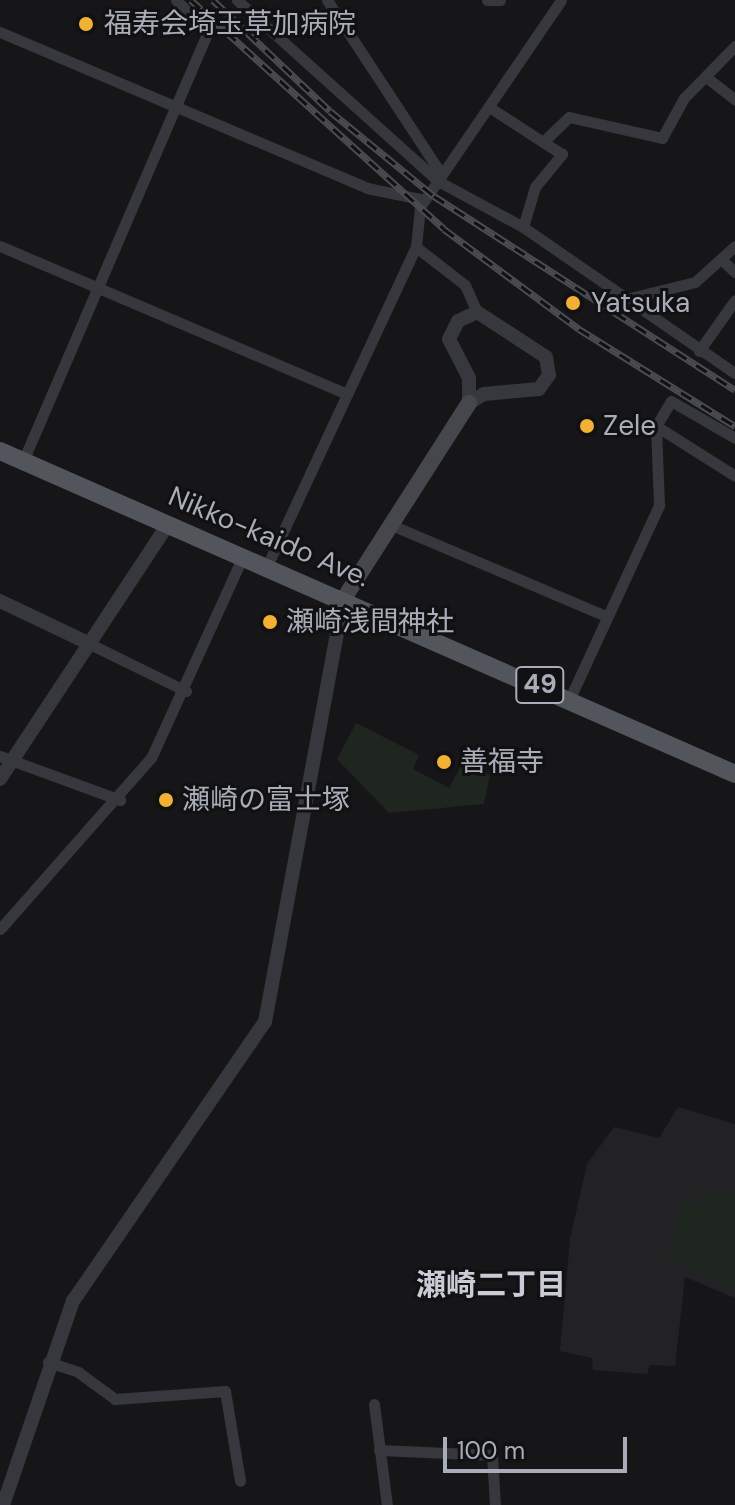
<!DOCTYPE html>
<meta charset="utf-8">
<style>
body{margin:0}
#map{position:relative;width:735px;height:1505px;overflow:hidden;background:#161618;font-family:"DM Sans","Noto Sans JP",sans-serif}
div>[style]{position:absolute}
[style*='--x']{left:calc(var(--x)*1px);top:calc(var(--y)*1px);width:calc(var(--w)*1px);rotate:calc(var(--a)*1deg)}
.built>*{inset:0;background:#222225}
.green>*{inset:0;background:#1e261f}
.minor>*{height:11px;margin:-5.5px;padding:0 5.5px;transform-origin:5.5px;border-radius:5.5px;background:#37383d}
.tertiary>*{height:14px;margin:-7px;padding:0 7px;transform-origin:7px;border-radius:7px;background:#37383d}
.secondary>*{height:16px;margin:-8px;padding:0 8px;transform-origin:8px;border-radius:8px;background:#45474d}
.primary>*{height:18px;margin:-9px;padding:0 9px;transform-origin:9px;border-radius:9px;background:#53555c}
.rail>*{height:7px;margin-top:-3.5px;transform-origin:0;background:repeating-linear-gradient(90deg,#111113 0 12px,#4a4c52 0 24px);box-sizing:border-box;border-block:2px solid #4a4c52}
.dots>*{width:22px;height:22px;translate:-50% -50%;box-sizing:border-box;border:4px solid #111113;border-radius:50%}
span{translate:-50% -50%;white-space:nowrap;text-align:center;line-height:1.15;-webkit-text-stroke:6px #111113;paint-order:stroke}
.shield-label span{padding:2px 6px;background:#111113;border:2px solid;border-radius:6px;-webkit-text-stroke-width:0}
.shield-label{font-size:26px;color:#a8adb8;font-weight:700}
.poi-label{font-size:28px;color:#a8adb8}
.left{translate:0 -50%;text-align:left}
.street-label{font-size:28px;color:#a8adb8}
.neighbourhood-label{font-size:30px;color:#c9ccd4;font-weight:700}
.scale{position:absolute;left:443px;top:1437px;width:184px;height:36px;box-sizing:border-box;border:4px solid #a8adb8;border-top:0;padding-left:10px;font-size:24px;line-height:28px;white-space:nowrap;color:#a8adb8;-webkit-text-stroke:6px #111113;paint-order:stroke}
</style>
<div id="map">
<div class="built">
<div style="clip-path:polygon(678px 1107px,735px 1124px,735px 1298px,685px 1277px,675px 1366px,649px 1365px,648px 1374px,593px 1370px,592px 1358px,560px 1351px,570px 1239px,587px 1164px,614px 1127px,659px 1138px)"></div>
</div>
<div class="green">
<div style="clip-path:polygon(356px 723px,419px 755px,413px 769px,449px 788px,462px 764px,490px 775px,484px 804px,389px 813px,337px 759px)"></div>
<div style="clip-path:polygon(716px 1192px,735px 1198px,735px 1291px,668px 1255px,680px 1204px,696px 1207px,699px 1196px)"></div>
</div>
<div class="minor">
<div style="--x:237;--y:0;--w:270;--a:42"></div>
<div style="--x:438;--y:181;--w:97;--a:28.4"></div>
<div style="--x:523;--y:227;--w:257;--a:34.6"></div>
<div style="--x:327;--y:0;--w:209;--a:56.7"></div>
<div style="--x:487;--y:0;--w:13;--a:0"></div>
<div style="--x:0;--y:32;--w:399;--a:23"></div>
<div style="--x:367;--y:188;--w:59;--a:11.7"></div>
<div style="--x:706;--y:77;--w:37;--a:38"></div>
<div style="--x:489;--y:107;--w:64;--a:32.9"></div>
<div style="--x:543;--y:142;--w:36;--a:-44"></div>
<div style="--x:569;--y:117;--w:95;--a:12.7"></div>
<div style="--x:662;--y:138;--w:46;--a:-61.2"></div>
<div style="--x:684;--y:98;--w:73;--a:-45.6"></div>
<div style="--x:523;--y:227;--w:42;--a:-73.3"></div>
<div style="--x:535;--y:187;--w:43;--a:-50.7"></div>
<div style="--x:562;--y:154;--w:22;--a:-148"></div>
<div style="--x:0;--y:246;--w:377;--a:23.1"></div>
<div style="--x:416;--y:247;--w:62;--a:37.8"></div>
<div style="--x:465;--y:285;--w:30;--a:66"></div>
<div style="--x:723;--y:261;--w:16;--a:43"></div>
<div style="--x:626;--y:299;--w:71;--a:-13.8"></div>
<div style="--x:695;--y:282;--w:54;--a:-42"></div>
<div style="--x:699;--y:351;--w:62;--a:-54.8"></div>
<div style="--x:656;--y:426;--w:93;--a:32.3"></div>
<div style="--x:23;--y:461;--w:467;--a:-66.7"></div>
<div style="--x:208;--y:32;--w:45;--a:-135"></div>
<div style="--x:389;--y:524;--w:236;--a:23"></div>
<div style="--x:267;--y:566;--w:352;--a:-65"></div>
<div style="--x:416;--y:247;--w:40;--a:-84.3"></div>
<div style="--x:420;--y:207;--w:250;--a:-55.7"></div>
<div style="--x:90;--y:644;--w:107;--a:26.1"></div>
<div style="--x:570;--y:698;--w:213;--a:-65.2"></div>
<div style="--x:659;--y:505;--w:79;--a:-92.2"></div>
<div style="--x:656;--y:426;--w:29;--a:-59"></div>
<div style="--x:671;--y:401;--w:74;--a:30"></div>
<div style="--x:0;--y:756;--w:128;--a:20.1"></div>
<div style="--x:0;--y:929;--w:228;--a:-48.6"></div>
<div style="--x:151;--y:758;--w:222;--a:-65.5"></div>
<div style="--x:48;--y:1362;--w:32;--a:18"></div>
<div style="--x:78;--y:1372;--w:46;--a:36.1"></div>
<div style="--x:115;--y:1399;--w:110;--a:-4.2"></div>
<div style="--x:225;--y:1391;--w:91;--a:80.5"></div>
<div style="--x:374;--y:1404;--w:102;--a:82.7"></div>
<div style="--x:379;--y:1450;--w:113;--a:2.5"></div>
<div style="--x:492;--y:1455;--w:50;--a:86.6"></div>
</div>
<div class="tertiary">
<div style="--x:477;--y:312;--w:82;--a:33.1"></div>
<div style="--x:546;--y:357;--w:18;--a:81"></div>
<div style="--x:549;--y:375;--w:17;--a:126"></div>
<div style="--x:539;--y:389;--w:55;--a:174.8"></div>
<div style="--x:484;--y:394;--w:17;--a:149"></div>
<div style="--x:469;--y:403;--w:25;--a:-90"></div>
<div style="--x:469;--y:378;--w:44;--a:-117.1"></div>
<div style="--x:449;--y:339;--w:20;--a:-63"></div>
<div style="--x:458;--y:321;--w:21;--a:-25"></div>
<div style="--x:0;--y:601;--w:100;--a:25.5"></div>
<div style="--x:0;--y:779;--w:305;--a:-56.6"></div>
<div style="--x:3;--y:1505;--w:216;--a:-71.1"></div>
<div style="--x:73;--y:1301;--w:339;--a:-55.5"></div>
<div style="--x:265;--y:1022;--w:429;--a:-79.5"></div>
</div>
<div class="secondary">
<div style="--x:343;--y:600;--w:234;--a:-57.4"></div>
</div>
<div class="primary">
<div style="--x:0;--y:451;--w:803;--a:23.72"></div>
</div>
<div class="rail">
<div style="--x:191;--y:0;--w:341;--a:42.1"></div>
<div style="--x:444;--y:229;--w:168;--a:36.5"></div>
<div style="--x:579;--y:329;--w:184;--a:31.9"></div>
<div style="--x:213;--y:0;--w:161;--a:43.5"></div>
<div style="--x:330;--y:111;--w:134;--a:39.3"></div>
<div style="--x:434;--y:196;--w:358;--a:32.8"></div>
</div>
<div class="dots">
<div style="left:86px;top:24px;background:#f2b134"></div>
<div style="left:573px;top:303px;background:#f2b134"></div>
<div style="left:587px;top:426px;background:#f2b134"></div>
<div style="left:270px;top:622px;background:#f2b134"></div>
<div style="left:444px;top:762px;background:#f2b134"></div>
<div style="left:166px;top:800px;background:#f2b134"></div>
</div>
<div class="shield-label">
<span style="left:540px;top:685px">49</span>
</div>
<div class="poi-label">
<span class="left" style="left:104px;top:24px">福寿会埼玉草加病院</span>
<span class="left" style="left:591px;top:303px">Yatsuka</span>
<span class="left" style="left:603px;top:426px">Zele</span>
<span class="left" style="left:286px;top:622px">瀬崎浅間神社</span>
<span class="left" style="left:460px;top:762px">善福寺</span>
<span class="left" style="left:182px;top:800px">瀬崎の富士塚</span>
</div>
<div class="street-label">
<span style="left:269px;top:537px;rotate:23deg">Nikko-kaido Ave.</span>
</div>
<div class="neighbourhood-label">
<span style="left:491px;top:1285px">瀬崎二丁目</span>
</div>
<div class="scale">100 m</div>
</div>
